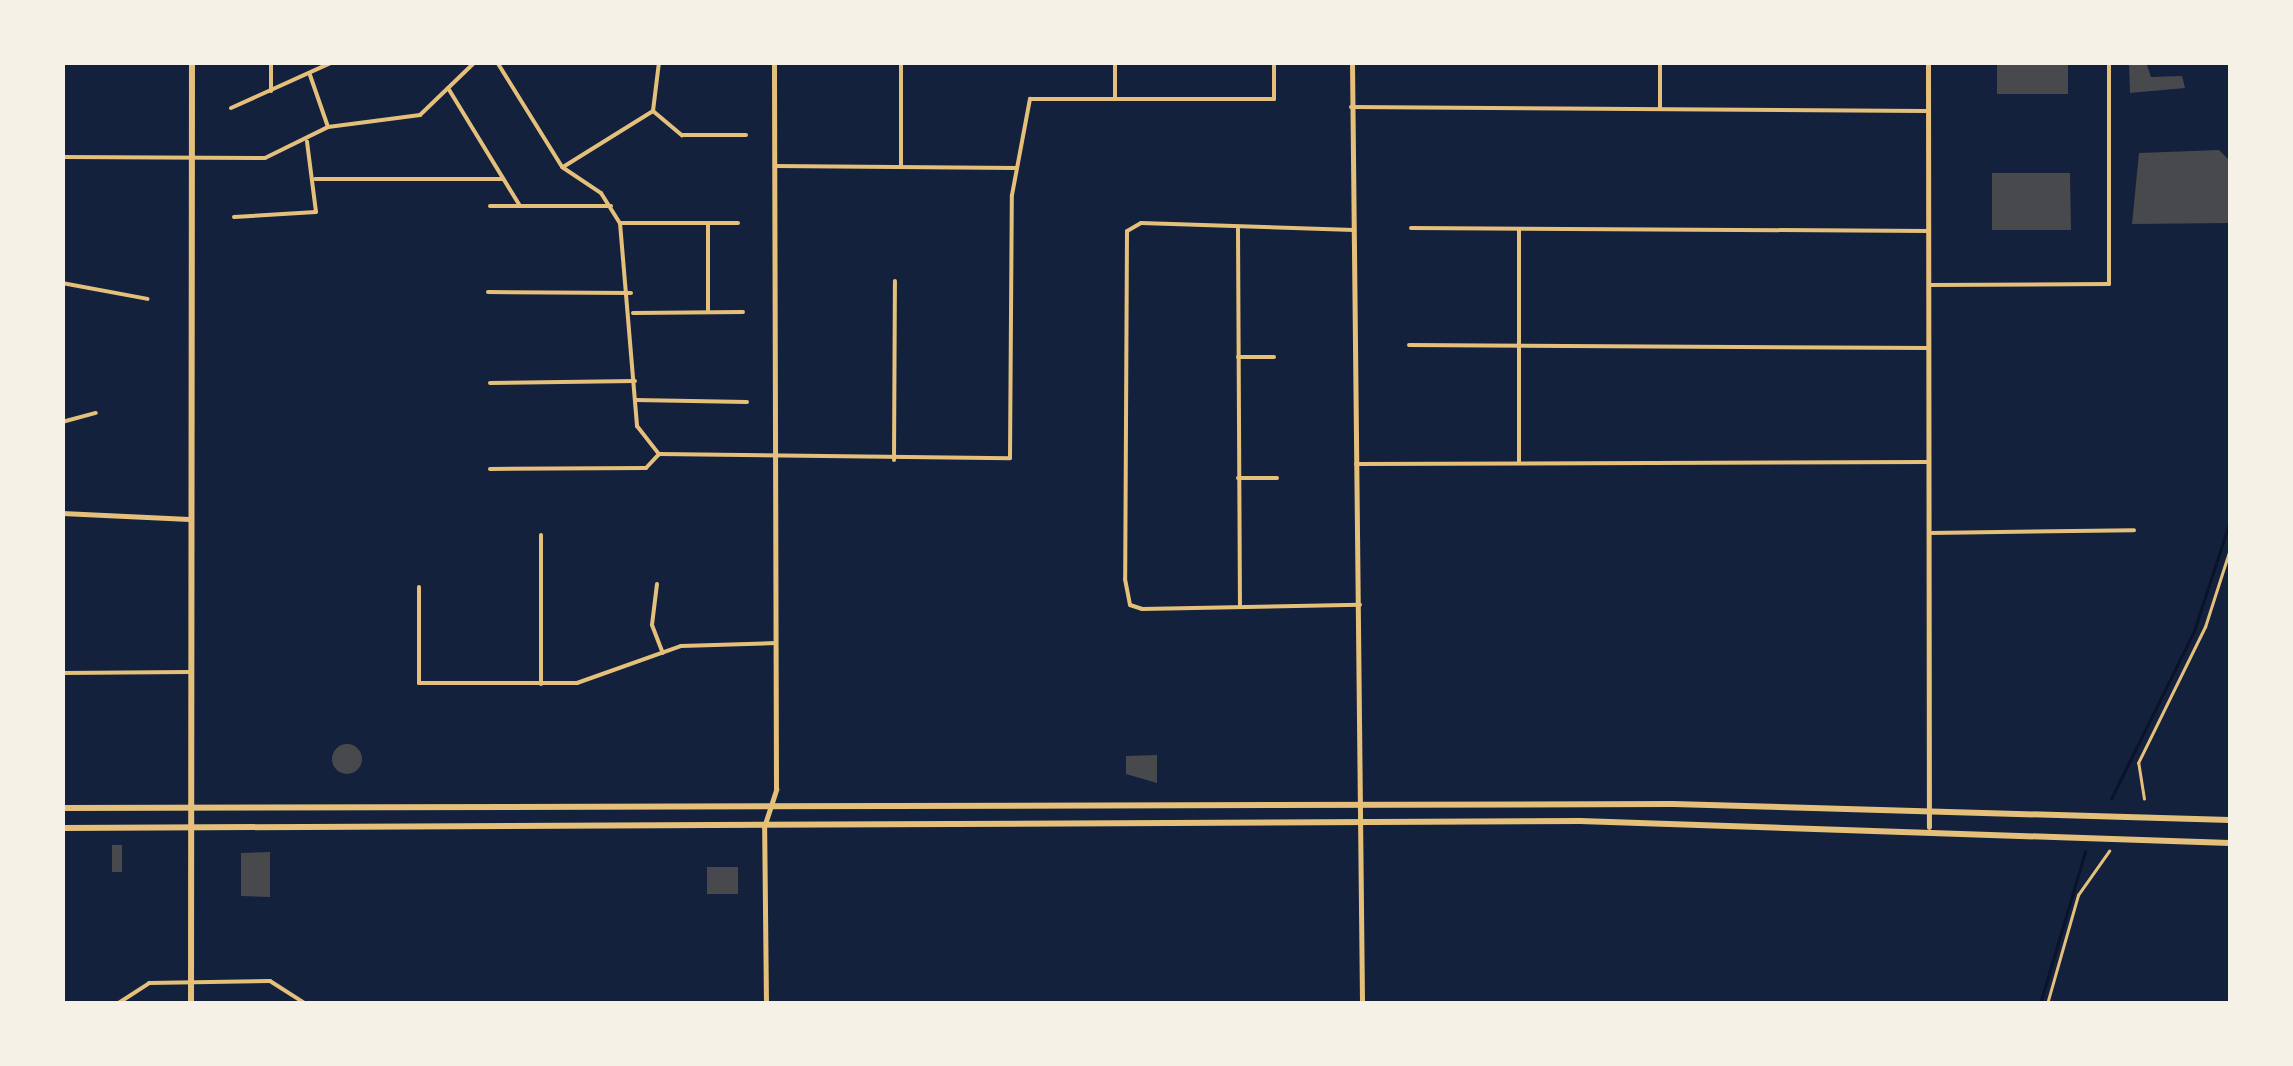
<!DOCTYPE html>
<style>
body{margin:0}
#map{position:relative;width:2293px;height:1066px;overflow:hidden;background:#14213d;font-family:Spectral,serif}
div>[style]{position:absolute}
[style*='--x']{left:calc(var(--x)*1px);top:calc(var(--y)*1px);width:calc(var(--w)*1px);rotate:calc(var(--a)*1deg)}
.stream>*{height:2.5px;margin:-1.25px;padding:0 1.25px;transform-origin:1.25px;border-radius:1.25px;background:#0b132b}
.building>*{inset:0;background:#48494c}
.round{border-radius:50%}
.path>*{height:2.5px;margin:-1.25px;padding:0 1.25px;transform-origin:1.25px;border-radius:1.25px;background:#e5c07b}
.minor>*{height:4px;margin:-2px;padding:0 2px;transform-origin:2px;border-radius:2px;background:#e5c07b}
.tertiary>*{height:5px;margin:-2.5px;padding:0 2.5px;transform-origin:2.5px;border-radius:2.5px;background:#e5c07b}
.secondary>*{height:6px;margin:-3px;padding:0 3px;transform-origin:3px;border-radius:3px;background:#e5c07b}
.primary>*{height:6px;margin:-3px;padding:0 3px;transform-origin:3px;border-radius:3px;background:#e5c07b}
span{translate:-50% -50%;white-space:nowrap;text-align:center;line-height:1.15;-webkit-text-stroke:10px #f6f1e7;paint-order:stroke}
.frame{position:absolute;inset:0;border:65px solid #f6f1e7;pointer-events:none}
</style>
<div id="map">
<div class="stream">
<div style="--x:2111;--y:799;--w:187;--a:-63.7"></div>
<div style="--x:2194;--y:631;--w:116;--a:-71.9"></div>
<div style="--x:2040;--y:1004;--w:159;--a:-73.5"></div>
</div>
<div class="building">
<div style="clip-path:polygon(1997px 62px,2068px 62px,2068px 94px,1997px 94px)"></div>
<div style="clip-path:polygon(2129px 62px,2146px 62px,2151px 77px,2182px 76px,2185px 88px,2130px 93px)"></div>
<div style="clip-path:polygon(2219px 150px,2228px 159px,2230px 223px,2132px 224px,2139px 153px)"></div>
<div style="clip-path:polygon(1992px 173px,2070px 173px,2071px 230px,1992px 230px)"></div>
<div class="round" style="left:332px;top:744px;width:30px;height:30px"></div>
<div style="clip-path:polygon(1157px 755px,1157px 783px,1126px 774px,1126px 756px)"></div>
<div style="clip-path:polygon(112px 845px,122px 845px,122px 872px,112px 872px)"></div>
<div style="clip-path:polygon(270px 852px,270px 897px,241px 896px,241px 853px)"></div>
<div style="clip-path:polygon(707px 867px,738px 867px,738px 894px,707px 894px)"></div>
</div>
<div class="path">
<div style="--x:2144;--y:799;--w:36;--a:-99"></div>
<div style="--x:2138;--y:763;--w:152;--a:-63.8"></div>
<div style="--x:2205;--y:627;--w:82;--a:-72.2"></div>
<div style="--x:2047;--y:1004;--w:113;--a:-74.1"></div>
<div style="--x:2078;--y:895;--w:54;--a:-54.8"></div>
</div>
<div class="minor">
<div style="--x:271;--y:62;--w:29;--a:90"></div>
<div style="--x:497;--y:62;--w:123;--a:58.2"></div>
<div style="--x:562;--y:167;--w:47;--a:33.7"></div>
<div style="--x:601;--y:193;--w:36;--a:58"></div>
<div style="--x:620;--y:223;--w:204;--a:85.2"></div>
<div style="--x:637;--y:426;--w:36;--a:52"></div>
<div style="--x:901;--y:62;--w:105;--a:90"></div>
<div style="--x:1115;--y:62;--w:37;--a:90"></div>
<div style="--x:1660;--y:62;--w:46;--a:90"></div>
<div style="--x:310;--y:75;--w:55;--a:70.9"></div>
<div style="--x:448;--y:88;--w:138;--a:58.6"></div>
<div style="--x:1351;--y:107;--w:575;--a:0.4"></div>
<div style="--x:231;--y:108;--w:112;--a:-24.3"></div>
<div style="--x:653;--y:111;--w:38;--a:40"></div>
<div style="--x:682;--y:135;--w:64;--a:0"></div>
<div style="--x:62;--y:157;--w:203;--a:0.3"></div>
<div style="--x:265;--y:158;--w:70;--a:-26.2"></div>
<div style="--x:328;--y:127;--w:93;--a:-7.4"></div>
<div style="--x:420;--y:115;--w:76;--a:-43.9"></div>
<div style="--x:775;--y:166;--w:241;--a:0.5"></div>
<div style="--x:563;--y:167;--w:106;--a:-31.9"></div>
<div style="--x:653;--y:111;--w:49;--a:-83"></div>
<div style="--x:315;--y:179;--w:188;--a:0"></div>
<div style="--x:490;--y:206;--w:121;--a:0"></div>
<div style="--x:234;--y:217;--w:82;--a:-3.5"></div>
<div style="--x:316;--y:212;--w:71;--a:-97.3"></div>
<div style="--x:620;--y:223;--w:118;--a:0"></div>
<div style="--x:708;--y:224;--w:88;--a:90"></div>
<div style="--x:1411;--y:228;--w:518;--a:0.33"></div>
<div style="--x:1238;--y:229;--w:376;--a:89.7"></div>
<div style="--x:1354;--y:230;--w:213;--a:-178.1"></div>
<div style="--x:1141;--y:223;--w:16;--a:150"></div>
<div style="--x:1127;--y:231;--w:348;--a:90.3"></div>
<div style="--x:1125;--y:579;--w:26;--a:79"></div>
<div style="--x:1130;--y:605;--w:13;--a:18"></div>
<div style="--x:1142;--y:609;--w:218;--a:-1.1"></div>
<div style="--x:62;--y:283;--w:87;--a:10.5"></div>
<div style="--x:1929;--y:285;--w:180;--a:-0.3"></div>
<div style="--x:2109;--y:284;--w:222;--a:-90"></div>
<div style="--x:488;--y:292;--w:143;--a:0.4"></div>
<div style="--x:633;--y:313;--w:110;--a:-0.5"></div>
<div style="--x:1409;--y:345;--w:520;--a:0.33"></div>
<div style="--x:1238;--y:357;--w:36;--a:0"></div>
<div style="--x:490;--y:383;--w:145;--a:-0.8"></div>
<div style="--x:635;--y:400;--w:112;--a:1"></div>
<div style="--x:62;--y:422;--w:35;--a:-15"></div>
<div style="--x:659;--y:454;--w:351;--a:0.7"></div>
<div style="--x:1010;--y:458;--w:263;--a:-89.6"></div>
<div style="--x:1012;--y:195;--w:98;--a:-79.4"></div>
<div style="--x:1030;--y:99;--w:244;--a:0"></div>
<div style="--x:1274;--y:99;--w:37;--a:-90"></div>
<div style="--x:894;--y:460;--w:179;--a:-89.7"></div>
<div style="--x:1519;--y:462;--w:233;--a:-90"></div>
<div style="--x:1356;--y:464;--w:573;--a:-0.2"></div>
<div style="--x:490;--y:469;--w:156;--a:-0.4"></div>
<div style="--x:646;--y:468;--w:19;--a:-47"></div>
<div style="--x:1238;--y:478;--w:39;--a:0"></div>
<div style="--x:1930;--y:533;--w:204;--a:-0.8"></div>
<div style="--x:657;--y:584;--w:41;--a:97"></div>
<div style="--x:652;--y:625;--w:30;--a:69"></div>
<div style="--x:419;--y:587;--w:96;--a:90"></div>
<div style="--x:419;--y:683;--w:158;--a:0"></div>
<div style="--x:577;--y:683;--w:110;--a:-19.6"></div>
<div style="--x:681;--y:646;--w:95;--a:-1.8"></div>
<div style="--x:62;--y:673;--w:127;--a:-0.5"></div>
<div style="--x:541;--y:684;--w:149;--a:-90"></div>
<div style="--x:117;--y:1004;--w:38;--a:-33"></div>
<div style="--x:149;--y:983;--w:121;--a:-0.9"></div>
<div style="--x:270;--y:981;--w:43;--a:32.6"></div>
</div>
<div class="tertiary">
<div style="--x:1352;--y:62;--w:942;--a:89.39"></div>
<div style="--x:1928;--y:62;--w:765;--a:89.93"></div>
<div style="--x:62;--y:513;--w:127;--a:2.7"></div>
<div style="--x:766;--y:1004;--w:177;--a:-90.6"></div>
<div style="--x:764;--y:827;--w:40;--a:-72"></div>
<div style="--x:776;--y:789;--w:727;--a:-90.16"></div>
</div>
<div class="secondary">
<div style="--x:191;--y:1004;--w:942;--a:-89.94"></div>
</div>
<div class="primary">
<div style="--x:62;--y:808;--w:1611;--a:-0.14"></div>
<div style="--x:1673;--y:804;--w:557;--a:1.65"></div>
<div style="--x:62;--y:828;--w:1518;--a:-0.26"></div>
<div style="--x:1580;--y:821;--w:650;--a:1.94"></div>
</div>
<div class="frame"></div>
</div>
